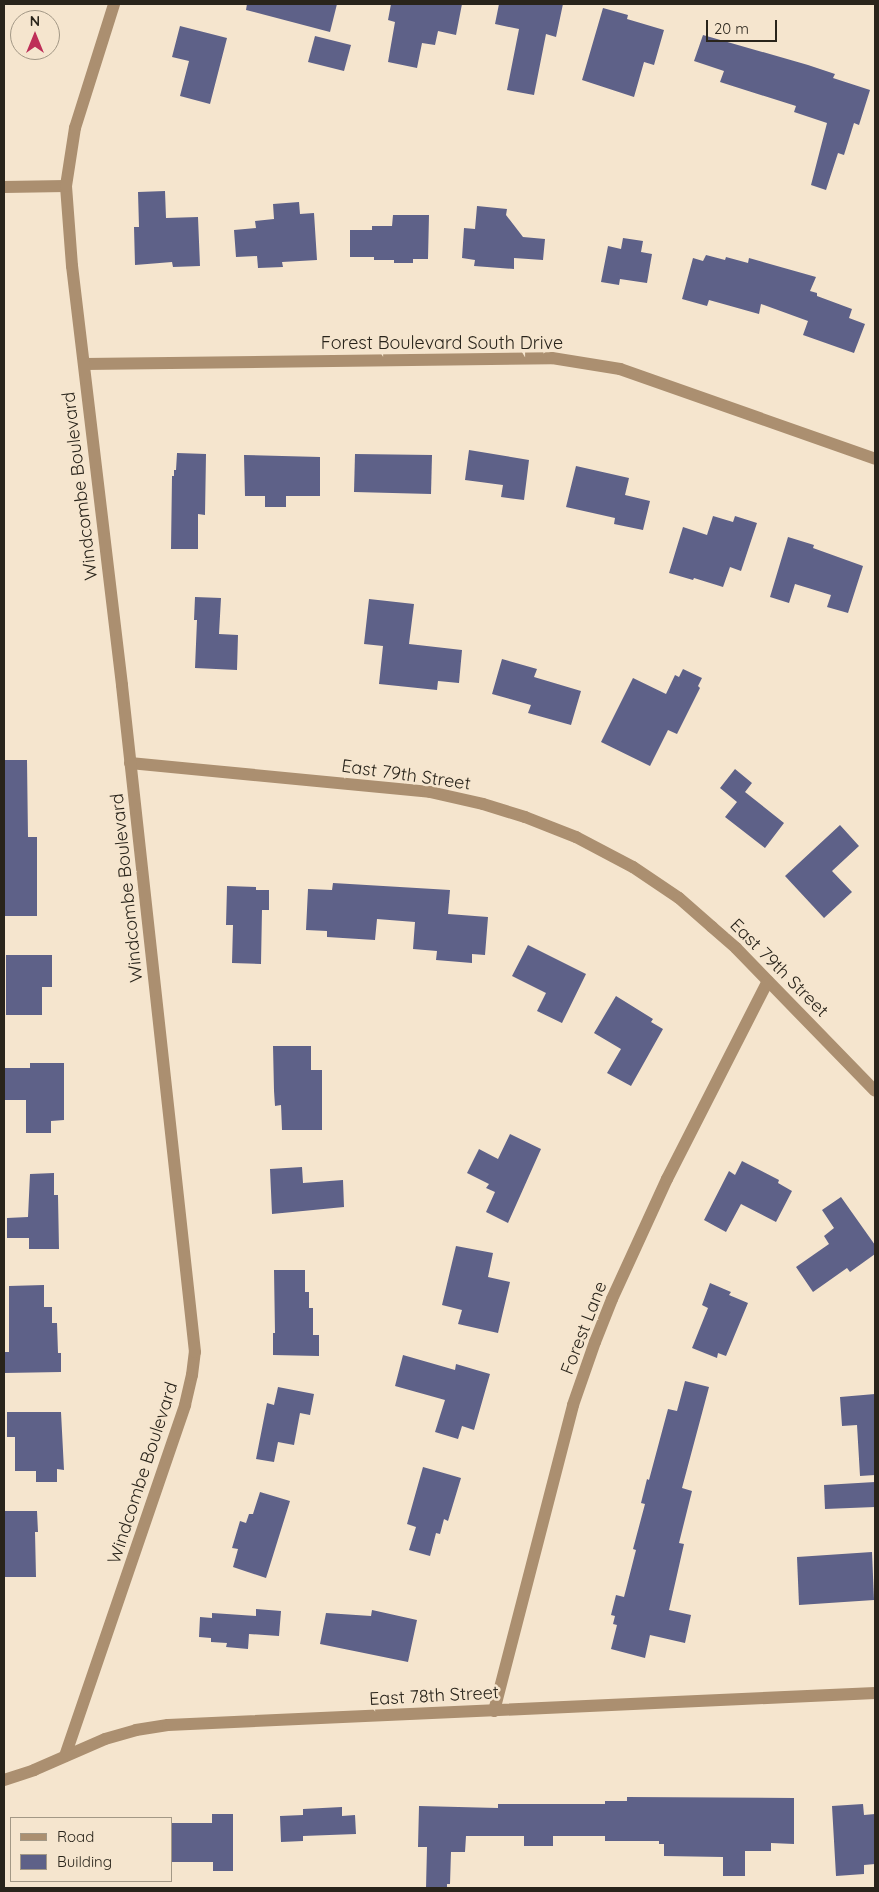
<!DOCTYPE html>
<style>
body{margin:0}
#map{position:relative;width:879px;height:1892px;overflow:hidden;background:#f5e5ce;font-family:Quicksand,sans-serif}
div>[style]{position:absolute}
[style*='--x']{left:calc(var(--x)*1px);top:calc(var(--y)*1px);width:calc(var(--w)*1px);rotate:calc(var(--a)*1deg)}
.building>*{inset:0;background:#5e6188}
.minor>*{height:12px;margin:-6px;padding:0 6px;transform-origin:6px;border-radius:6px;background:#ab8f70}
span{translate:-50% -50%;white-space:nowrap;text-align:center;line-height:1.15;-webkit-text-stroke:5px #f5e5ce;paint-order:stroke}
.street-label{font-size:18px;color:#29241b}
.frame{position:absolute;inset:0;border:5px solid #29241b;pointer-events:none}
.legend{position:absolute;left:10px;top:1817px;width:162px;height:65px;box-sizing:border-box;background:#f5e5ce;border:1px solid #a39886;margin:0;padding:6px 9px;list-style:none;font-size:15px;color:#29241b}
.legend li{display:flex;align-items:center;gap:10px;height:25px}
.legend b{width:25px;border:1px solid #a39886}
.north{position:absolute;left:10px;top:10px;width:50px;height:50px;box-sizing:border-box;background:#f5e5ce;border:1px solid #a39886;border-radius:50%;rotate:0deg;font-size:14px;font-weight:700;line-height:20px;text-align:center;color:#29241b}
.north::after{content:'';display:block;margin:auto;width:18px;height:22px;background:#be2f58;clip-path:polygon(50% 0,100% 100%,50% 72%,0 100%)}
.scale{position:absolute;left:706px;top:20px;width:71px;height:22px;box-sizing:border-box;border:2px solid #29241b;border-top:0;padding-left:6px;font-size:15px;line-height:18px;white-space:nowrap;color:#29241b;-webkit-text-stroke:4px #f5e5ce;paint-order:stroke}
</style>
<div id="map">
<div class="building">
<div style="clip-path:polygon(247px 4px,337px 4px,330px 32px,246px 10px)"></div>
<div style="clip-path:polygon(391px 4px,462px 4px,456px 35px,438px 31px,435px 45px,422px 43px,417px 68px,388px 62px,395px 22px,388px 20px)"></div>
<div style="clip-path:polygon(499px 4px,563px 4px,556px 37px,546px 34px,534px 95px,507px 90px,519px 29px,495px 24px)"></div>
<div style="clip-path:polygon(603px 8px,628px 15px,627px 19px,664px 30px,654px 65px,644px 62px,634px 97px,582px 80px)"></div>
<div style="clip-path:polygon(180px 26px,227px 38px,210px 104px,180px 96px,189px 61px,172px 57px)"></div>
<div style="clip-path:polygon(703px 35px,808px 65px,835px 74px,833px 78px,870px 90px,859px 125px,854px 123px,844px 155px,838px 153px,826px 190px,811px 185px,827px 123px,794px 112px,796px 106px,720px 82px,724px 71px,694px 61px)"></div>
<div style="clip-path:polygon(315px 36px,351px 45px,344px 71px,308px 62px)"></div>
<div style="clip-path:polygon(165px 191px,166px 218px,198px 217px,200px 266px,173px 267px,172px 262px,135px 265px,134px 227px,139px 227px,138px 192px)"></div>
<div style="clip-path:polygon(299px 202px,300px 214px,314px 213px,317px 260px,282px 262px,283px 267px,258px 268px,257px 256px,236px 257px,234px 230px,256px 228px,255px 221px,274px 219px,273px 204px)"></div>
<div style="clip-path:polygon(477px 206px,507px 209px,506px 215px,523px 237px,545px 239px,543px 260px,514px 258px,514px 269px,474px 266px,475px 260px,462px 258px,464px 228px,475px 229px)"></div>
<div style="clip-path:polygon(393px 215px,429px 215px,428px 259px,413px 259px,413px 263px,394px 263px,394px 260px,374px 260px,374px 257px,350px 257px,350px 230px,372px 230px,372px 226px,392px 226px)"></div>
<div style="clip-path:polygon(623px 238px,643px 241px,641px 252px,652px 254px,647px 283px,620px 279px,619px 285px,601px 282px,608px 246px,621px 249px)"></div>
<div style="clip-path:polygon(706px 255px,725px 260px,726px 257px,748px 263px,749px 258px,816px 277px,810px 291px,817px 293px,817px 296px,852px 309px,849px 318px,865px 324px,854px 353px,803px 335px,808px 321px,761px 304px,759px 314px,709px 300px,707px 306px,682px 299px,693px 258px,703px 261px)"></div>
<div style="clip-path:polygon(469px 450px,529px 460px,524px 500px,501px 497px,503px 485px,465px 480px)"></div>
<div style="clip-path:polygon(177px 453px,206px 454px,205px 515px,198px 514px,198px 549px,171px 549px,172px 476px,174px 476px,174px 470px,176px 470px)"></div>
<div style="clip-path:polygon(355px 454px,432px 455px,431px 494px,354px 492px)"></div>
<div style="clip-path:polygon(244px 455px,320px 457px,320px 496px,286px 496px,286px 507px,265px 507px,265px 496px,245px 496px)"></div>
<div style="clip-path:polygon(576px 466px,629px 478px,625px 495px,650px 501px,643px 530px,614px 524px,615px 518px,566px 507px)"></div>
<div style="clip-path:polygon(713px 516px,733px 522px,735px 516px,757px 523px,741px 571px,730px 567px,723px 587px,694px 578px,693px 580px,669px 573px,683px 527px,707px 535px)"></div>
<div style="clip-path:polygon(788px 537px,814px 545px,813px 548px,863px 566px,848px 613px,827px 607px,831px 595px,795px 584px,789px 603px,770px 597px)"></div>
<div style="clip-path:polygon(195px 597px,221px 598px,219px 634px,238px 635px,237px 670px,195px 668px,197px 620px,194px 620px)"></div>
<div style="clip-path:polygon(369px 599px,414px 604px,409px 644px,462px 650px,459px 683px,438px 681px,437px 690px,379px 684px,383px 646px,364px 644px)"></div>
<div style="clip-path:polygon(502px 659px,537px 669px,534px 677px,581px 691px,571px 725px,528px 713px,531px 705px,492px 694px)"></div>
<div style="clip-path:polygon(683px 669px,702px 678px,698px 686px,700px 688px,677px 734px,668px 730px,650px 766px,601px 742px,633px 678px,666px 694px,675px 675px,679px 677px)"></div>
<div style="clip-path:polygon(4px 760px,27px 760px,28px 837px,37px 837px,37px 916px,4px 916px)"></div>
<div style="clip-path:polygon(735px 769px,752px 783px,745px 792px,784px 823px,765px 848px,725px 817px,737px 802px,720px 788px)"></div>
<div style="clip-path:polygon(840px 825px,859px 846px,832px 871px,852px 892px,824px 918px,785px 876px)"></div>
<div style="clip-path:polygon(333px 883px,450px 890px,448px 914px,488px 917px,485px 955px,472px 954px,472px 963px,436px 960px,437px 951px,413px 949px,415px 922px,377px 919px,375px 940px,327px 937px,327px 931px,306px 930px,308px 889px,332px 890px)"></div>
<div style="clip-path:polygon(227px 886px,256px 887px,256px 890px,269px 890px,269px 910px,262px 910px,261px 964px,232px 963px,233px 925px,226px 925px)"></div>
<div style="clip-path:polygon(528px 945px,586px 974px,562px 1023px,537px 1011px,546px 993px,512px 976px)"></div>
<div style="clip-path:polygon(6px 955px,52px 955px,52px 987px,42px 987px,42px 1015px,6px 1015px)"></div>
<div style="clip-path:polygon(616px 996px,653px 1019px,651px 1022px,663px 1029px,631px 1086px,607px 1073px,621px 1049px,594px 1033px)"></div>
<div style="clip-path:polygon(273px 1046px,311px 1046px,311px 1070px,322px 1070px,322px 1130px,282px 1130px,281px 1105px,275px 1106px,274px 1091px)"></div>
<div style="clip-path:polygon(30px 1063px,64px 1063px,64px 1120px,51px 1121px,51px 1133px,26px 1133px,26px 1100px,4px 1100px,4px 1068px,30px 1068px)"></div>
<div style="clip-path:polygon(510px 1134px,541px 1149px,508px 1223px,486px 1212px,495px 1192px,486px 1188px,489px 1184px,467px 1173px,479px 1149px,498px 1159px)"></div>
<div style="clip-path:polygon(742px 1161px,779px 1180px,778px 1183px,792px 1191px,776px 1222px,741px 1204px,726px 1232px,704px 1220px,729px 1171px,735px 1175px)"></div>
<div style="clip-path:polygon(302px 1167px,303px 1183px,343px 1180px,344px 1207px,272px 1214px,270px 1169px)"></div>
<div style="clip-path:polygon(54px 1173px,54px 1195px,58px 1195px,59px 1249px,29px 1249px,29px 1238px,7px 1238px,7px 1218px,28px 1217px,30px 1174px)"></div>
<div style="clip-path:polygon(841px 1197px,875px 1245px,875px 1254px,850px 1272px,847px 1268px,813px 1292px,796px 1267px,829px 1244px,824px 1236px,834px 1228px,822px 1210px)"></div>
<div style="clip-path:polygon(456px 1246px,493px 1253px,488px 1277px,510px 1282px,498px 1333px,458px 1324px,462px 1310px,442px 1305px)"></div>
<div style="clip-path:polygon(274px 1270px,305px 1270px,305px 1292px,309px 1292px,309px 1308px,313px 1308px,313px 1335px,319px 1335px,319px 1356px,273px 1355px,273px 1333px,275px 1333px)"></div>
<div style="clip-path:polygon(710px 1283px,731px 1292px,729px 1295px,748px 1303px,726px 1356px,718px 1353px,717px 1358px,692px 1348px,708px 1308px,702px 1305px)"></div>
<div style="clip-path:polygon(44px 1285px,44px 1307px,52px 1307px,52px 1323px,57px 1323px,58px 1353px,61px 1353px,61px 1372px,4px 1373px,4px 1352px,9px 1352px,9px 1286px)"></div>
<div style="clip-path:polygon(403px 1355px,455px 1370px,456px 1364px,490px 1374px,474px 1430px,462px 1426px,458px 1439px,435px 1432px,445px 1400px,395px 1386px)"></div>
<div style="clip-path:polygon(685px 1381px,709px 1387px,682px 1488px,692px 1491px,679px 1543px,684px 1544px,669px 1610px,691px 1615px,685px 1643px,650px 1635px,645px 1658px,611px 1649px,617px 1625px,613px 1624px,615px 1616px,611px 1615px,616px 1595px,624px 1597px,636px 1550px,633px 1549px,645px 1504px,641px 1503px,647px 1479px,649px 1480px,668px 1409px,677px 1411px)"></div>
<div style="clip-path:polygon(278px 1387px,314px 1394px,310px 1415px,300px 1413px,294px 1445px,278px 1442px,274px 1462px,256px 1459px,267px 1403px,274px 1405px)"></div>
<div style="clip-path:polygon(875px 1394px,875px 1475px,860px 1476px,857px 1425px,842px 1426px,840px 1397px)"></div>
<div style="clip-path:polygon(7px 1412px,61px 1412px,64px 1470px,57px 1469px,57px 1482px,36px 1482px,36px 1471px,15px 1471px,15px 1437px,7px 1437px)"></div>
<div style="clip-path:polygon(423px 1467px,461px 1478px,448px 1521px,444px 1519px,440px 1534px,436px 1533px,430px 1556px,409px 1550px,416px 1527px,407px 1524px)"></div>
<div style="clip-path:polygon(875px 1482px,875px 1507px,825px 1509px,824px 1485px)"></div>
<div style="clip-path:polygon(260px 1492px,290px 1501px,266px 1578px,233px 1567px,238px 1549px,232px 1548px,240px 1521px,246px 1523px,249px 1514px,253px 1514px)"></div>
<div style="clip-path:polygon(4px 1511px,37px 1511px,38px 1532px,35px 1532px,36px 1577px,4px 1577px)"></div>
<div style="clip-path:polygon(872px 1552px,874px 1600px,799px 1605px,797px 1557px)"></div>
<div style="clip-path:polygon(256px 1609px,281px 1611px,279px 1636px,249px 1634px,248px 1649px,226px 1647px,227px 1643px,211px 1642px,211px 1638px,199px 1637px,200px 1617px,212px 1618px,212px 1613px,256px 1616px)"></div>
<div style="clip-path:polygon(372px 1610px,417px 1620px,408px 1662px,320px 1644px,326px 1613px,371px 1616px)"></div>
<div style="clip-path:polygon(627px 1797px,794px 1798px,794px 1844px,771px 1843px,771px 1851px,745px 1851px,745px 1876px,723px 1876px,723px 1857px,664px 1856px,664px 1844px,659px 1844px,659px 1841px,605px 1841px,605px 1836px,553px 1836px,553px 1846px,524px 1846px,524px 1836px,466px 1836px,465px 1852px,451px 1852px,450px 1884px,447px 1884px,447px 1888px,426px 1888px,427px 1847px,418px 1847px,419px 1806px,498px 1808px,498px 1804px,605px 1804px,605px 1801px,627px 1801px)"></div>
<div style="clip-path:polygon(863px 1804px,864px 1815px,875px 1814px,875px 1864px,864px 1865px,864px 1874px,836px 1876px,832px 1806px)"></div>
<div style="clip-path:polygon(342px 1807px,342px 1816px,355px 1815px,356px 1834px,303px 1836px,303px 1841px,281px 1842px,280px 1816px,303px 1815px,303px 1809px)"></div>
<div style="clip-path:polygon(212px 1814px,233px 1814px,233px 1871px,213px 1871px,213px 1862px,172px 1862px,172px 1823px,212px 1823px)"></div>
</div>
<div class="minor">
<div style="--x:4;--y:187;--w:62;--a:-0.9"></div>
<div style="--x:84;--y:364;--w:468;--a:-0.7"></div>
<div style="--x:552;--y:358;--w:69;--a:9.2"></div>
<div style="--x:620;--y:369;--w:270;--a:19.4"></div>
<div style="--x:130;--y:763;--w:301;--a:5.5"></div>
<div style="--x:430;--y:792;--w:54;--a:12.8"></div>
<div style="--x:483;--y:804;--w:44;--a:17.2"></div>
<div style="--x:525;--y:817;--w:55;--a:21.4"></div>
<div style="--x:576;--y:837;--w:64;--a:27.8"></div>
<div style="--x:633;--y:867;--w:55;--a:34"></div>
<div style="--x:679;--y:898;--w:44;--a:41.3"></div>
<div style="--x:712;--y:927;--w:32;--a:41"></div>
<div style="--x:736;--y:948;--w:199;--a:45.8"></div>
<div style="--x:494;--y:1711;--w:316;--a:-75.5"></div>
<div style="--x:573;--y:1405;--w:67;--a:-70.8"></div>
<div style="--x:595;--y:1342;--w:46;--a:-68.4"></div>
<div style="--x:612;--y:1299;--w:132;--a:-65.4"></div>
<div style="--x:667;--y:1179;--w:222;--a:-63"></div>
<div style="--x:65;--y:1756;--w:371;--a:-71.1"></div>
<div style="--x:185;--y:1405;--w:31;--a:-77"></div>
<div style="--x:192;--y:1375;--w:23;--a:-83"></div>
<div style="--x:195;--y:1352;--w:671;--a:-96.25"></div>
<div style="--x:122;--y:685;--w:422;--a:-96.8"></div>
<div style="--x:72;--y:266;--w:80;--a:-94.3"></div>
<div style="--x:66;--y:186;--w:59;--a:-81.2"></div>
<div style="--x:75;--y:128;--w:130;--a:-72.5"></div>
<div style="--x:4;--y:1780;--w:32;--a:-18"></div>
<div style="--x:34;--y:1770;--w:77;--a:-23.6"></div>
<div style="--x:105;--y:1739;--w:32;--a:-16"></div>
<div style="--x:136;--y:1730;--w:32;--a:-9"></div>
<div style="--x:168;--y:1725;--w:708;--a:-2.59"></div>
</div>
<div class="street-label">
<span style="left:442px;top:343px">Forest Boulevard South Drive</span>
<span style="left:80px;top:486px;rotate:-97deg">Windcombe Boulevard</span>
<span style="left:406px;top:775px;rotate:8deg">East 79th Street</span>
<span style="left:127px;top:888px;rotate:-96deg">Windcombe Boulevard</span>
<span style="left:779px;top:968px;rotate:45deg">East 79th Street</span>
<span style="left:584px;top:1328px;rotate:-69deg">Forest Lane</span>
<span style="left:143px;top:1473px;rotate:-72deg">Windcombe Boulevard</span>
<span style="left:434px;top:1696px;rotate:-3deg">East 78th Street</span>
</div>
<div class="frame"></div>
<ul class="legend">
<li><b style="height:6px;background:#ab8f70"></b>Road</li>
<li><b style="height:14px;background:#5e6188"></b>Building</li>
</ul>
<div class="north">N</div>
<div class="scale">20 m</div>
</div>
